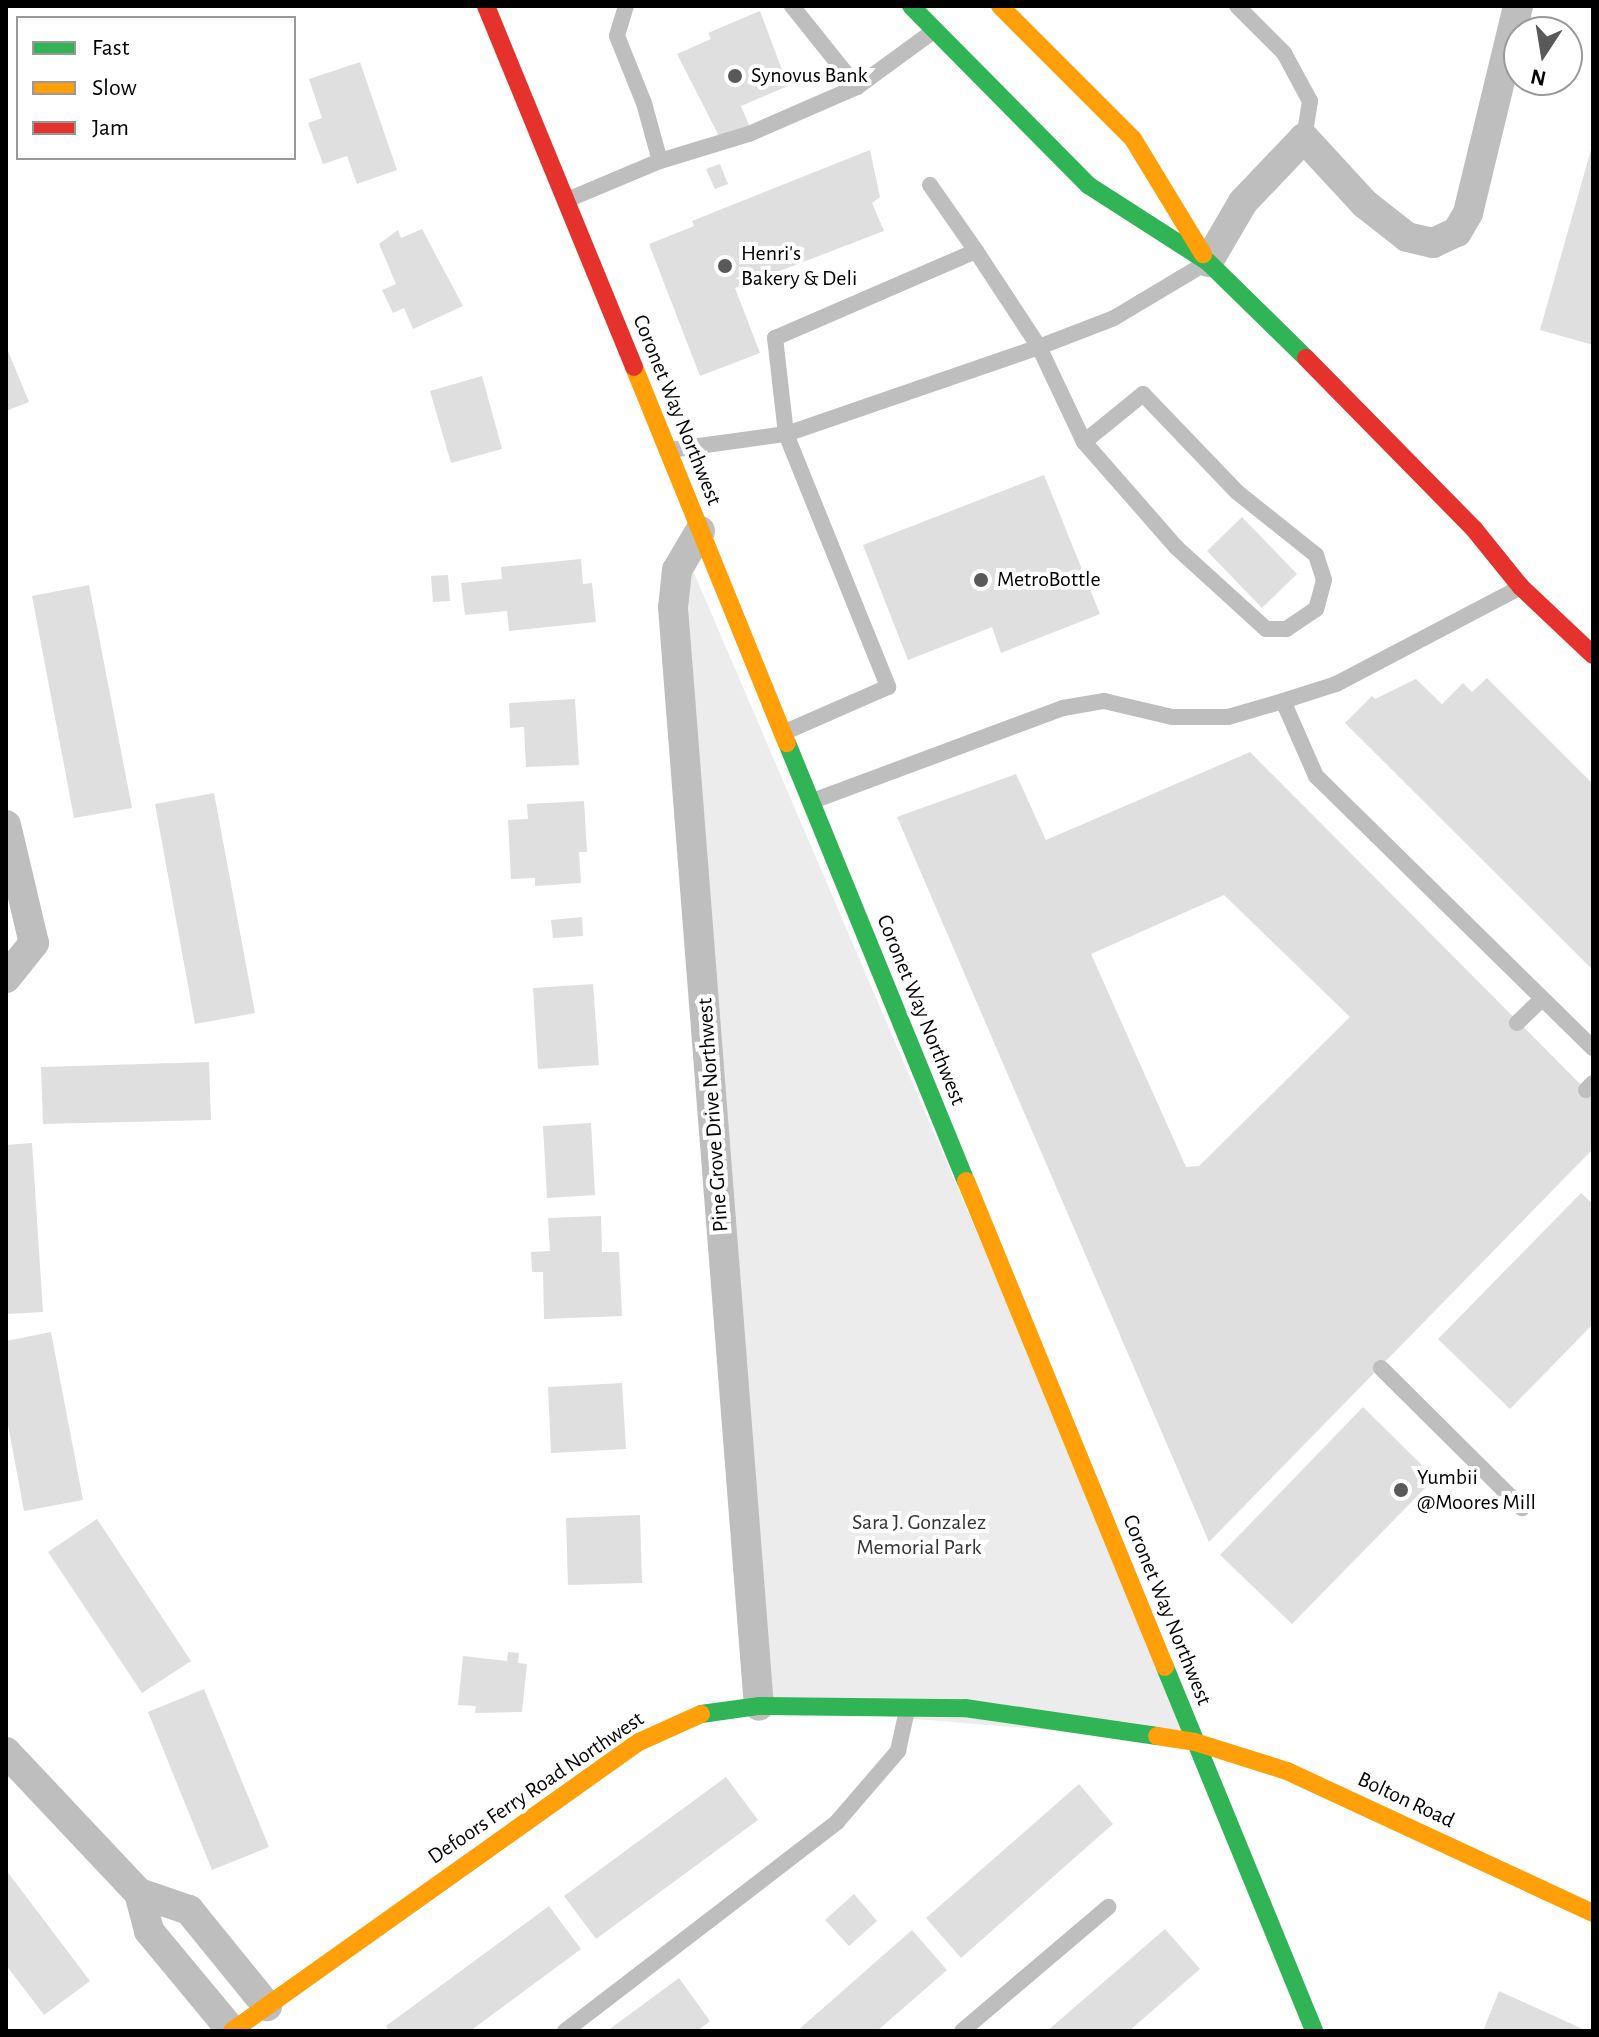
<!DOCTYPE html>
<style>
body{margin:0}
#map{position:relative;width:1599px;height:2037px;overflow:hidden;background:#fff;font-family:"Alegreya Sans",sans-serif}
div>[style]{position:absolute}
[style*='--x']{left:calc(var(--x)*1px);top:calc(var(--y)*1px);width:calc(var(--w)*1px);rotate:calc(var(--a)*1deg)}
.green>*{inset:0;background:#ececec}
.building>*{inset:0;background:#dfdfdf}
.lane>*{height:16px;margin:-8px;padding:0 8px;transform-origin:8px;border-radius:8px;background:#bebebe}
.street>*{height:30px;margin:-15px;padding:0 15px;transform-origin:15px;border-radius:15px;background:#bebebe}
.fast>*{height:18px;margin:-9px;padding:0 9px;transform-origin:9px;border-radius:9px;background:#30b455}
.slow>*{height:18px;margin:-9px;padding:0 9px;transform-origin:9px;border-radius:9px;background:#ff9f0a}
.jam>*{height:18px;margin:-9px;padding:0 9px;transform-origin:9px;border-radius:9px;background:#e5322d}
.dots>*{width:22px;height:22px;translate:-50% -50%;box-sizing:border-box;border:4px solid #fff;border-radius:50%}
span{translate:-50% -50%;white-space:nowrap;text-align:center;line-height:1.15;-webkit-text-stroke:8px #fff;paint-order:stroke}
.poi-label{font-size:22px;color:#000}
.left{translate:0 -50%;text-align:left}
.street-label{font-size:22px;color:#000}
.park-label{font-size:22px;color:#333}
.frame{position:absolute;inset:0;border:8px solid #000;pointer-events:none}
.legend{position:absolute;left:16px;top:16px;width:280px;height:144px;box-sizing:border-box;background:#fff;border:2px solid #999;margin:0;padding:10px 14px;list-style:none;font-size:24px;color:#000}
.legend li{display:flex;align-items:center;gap:16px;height:40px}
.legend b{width:40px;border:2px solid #999}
.north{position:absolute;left:1503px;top:16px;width:80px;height:80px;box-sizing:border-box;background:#fff;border:2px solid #999;border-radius:50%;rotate:192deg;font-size:22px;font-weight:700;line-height:32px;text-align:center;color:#000}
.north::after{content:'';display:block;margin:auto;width:28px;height:36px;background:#595959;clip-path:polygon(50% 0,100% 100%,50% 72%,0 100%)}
</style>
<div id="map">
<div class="green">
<div style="clip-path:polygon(685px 552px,1195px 1742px,759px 1706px)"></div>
</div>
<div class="building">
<div style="clip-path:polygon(760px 11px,788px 86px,741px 106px,751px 130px,722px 142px,677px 54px,711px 39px,708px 33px)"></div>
<div style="clip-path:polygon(360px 62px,397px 170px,357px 184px,347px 156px,323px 164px,308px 123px,322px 118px,309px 79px)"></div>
<div style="clip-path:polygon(1592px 146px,1593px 146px,1593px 345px,1540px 330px)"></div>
<div style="clip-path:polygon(870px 150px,880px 197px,872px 203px,884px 231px,735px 288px,760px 353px,700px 376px,649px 244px,694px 226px,692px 221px)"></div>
<div style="clip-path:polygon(720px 164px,728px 184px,715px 189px,706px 169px)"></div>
<div style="clip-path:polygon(422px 229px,463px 306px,413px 329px,404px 308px,393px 313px,382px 290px,396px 284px,379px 244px,398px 230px,401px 238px)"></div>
<div style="clip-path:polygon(6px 346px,29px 402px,6px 411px)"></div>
<div style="clip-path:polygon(482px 376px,502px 449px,451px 463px,430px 391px)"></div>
<div style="clip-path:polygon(1044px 475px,1100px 614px,1001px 653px,992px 627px,908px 660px,863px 545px)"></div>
<div style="clip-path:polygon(1242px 517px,1297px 574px,1262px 608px,1207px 551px)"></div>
<div style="clip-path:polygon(581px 559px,583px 584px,592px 583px,596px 622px,509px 631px,507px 611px,465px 615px,461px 583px,502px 579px,501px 567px)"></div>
<div style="clip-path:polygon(448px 575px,450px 601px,433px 602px,431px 576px)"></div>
<div style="clip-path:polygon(89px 585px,132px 808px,74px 818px,32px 596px)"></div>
<div style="clip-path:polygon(1487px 678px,1593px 784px,1593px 970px,1345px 723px,1372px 696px,1375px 699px,1416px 679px,1442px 704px,1463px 683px,1472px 692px)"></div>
<div style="clip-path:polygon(575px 699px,579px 765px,526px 767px,524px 727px,510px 728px,509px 703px)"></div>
<div style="clip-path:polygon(evenodd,1250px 752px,1593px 1097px,1593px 1149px,1209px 1542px,897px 817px,1016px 774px,1046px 840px,1250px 752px,1224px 895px,1350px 1017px,1199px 1166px,1186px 1167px,1091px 954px,1224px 895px)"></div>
<div style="clip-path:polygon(214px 793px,255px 1013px,195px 1024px,155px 804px)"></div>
<div style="clip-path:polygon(584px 801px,587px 852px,579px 852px,581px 883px,535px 886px,535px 878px,511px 879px,508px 820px,528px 819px,527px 804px)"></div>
<div style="clip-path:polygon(582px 917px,583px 936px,553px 938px,551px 920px)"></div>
<div style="clip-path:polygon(593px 984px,599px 1065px,538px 1069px,533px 988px)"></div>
<div style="clip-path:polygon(209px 1062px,211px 1120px,43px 1124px,41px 1067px)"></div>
<div style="clip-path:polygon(591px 1123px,595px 1195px,547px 1198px,543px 1126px)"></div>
<div style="clip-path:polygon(32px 1143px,43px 1312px,6px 1314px,6px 1145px)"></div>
<div style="clip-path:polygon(1581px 1193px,1593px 1204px,1593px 1324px,1510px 1409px,1438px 1339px)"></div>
<div style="clip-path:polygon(601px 1216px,602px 1252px,619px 1252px,622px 1316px,544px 1319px,543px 1272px,532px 1272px,531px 1252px,550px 1251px,548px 1218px)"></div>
<div style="clip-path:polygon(51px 1332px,83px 1500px,24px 1511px,6px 1414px,6px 1341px)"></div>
<div style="clip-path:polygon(622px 1383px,626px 1449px,551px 1453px,548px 1387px)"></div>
<div style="clip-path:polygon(1363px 1407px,1435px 1478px,1292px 1624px,1220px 1555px)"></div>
<div style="clip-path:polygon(640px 1515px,642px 1583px,568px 1585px,566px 1518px)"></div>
<div style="clip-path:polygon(97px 1519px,191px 1661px,142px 1693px,48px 1552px)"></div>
<div style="clip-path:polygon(508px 1652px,519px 1653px,518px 1663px,527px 1664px,522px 1712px,475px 1713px,476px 1706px,458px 1705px,463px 1656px,507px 1661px)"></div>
<div style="clip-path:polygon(204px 1689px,269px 1847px,212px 1870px,148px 1712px)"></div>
<div style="clip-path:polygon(726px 1777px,758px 1820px,596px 1939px,564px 1896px)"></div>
<div style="clip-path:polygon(1079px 1784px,1113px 1824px,961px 1958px,926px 1918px)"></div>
<div style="clip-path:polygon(6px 1870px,90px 1981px,44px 2015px,6px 1965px)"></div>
<div style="clip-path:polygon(854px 1894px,877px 1921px,849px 1946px,825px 1920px)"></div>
<div style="clip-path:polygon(549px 1906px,581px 1949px,470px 2031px,389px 2031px,386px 2026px)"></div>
<div style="clip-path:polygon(1165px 1929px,1200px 1969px,1129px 2031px,1047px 2031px)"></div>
<div style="clip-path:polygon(912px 1930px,947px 1970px,877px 2031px,797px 2031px)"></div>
<div style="clip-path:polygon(679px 1978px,710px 2021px,697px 2031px,607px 2031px)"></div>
<div style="clip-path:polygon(1499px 1991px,1587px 2031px,1483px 2031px)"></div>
</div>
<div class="lane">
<div style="--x:626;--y:6;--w:31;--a:107"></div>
<div style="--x:617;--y:36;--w:72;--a:68.1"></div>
<div style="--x:644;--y:103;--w:60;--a:74.6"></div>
<div style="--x:792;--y:6;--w:104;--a:51.3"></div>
<div style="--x:1237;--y:6;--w:66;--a:45"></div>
<div style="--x:1284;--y:53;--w:55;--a:61.6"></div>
<div style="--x:1310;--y:101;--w:37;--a:99"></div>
<div style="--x:930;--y:185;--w:80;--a:55.1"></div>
<div style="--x:567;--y:200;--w:101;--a:-22.8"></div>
<div style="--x:660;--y:161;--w:93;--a:-16.9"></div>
<div style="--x:749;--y:134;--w:118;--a:-23.5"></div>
<div style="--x:857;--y:87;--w:97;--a:-36.2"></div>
<div style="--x:1084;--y:442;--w:76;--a:-39.1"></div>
<div style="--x:1143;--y:394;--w:136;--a:46.2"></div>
<div style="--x:1237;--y:492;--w:101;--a:38.6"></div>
<div style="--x:1316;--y:555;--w:26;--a:72"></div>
<div style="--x:1324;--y:580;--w:30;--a:105"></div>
<div style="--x:1316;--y:609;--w:36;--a:146"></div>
<div style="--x:1286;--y:629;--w:20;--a:180"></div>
<div style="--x:1266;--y:629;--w:122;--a:-137.7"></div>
<div style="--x:1176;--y:547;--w:140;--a:-131.2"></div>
<div style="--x:1084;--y:442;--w:105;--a:-115.3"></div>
<div style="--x:1039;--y:347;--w:80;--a:-21.1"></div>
<div style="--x:1114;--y:318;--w:107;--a:-30.9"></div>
<div style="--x:670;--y:450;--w:117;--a:-7.9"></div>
<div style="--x:786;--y:434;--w:97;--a:-96.5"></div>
<div style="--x:775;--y:338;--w:219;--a:-23.4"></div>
<div style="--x:976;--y:251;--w:115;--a:56.7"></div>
<div style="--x:1039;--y:347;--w:268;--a:161"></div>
<div style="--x:786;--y:434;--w:273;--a:68"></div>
<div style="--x:888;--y:687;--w:112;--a:156.4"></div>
<div style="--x:1521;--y:587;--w:209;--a:152.3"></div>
<div style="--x:1336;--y:684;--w:56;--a:162.2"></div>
<div style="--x:1283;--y:701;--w:82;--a:66.3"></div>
<div style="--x:1316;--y:776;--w:388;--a:44.5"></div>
<div style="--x:810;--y:802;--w:270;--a:-20.4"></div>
<div style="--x:1063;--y:708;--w:42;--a:-9.7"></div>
<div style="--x:1104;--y:701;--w:70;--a:13.2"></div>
<div style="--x:1172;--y:717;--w:56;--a:0"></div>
<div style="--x:1228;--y:717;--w:57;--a:-16.2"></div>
<div style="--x:1517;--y:1023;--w:35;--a:-44"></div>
<div style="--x:1586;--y:1090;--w:10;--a:-45"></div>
<div style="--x:1381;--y:1368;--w:199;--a:44.8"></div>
<div style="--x:565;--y:2031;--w:343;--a:-37.5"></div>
<div style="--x:837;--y:1822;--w:94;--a:-49.3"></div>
<div style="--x:898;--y:1751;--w:42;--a:-77.6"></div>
<div style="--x:962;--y:2031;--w:192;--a:-40.3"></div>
</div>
<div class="street">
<div style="--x:1208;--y:262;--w:69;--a:-59.7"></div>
<div style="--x:1243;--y:202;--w:88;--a:-46.4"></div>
<div style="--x:1304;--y:138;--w:90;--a:47.3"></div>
<div style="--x:1365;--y:204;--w:53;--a:38.2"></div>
<div style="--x:1407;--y:237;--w:27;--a:13"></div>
<div style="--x:1433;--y:243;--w:26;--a:-25"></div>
<div style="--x:1457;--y:232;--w:22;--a:-60"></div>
<div style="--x:1468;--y:213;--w:213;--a:-76.4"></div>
<div style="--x:700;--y:531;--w:45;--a:120.5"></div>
<div style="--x:677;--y:570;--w:37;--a:96"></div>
<div style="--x:673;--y:607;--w:1102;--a:85.53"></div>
<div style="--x:6;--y:825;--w:121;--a:76.7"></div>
<div style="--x:34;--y:943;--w:45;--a:128.7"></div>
<div style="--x:6;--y:1752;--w:194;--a:46.7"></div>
<div style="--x:139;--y:1893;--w:53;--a:18.8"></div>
<div style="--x:189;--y:1910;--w:124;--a:50.9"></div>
<div style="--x:139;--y:1893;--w:39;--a:75"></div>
<div style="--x:149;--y:1931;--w:130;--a:50.3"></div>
</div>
<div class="fast">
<div style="--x:911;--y:6;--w:252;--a:45.3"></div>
<div style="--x:1088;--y:185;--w:143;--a:32.7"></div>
<div style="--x:1208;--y:262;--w:137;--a:44.4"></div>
<div style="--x:787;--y:743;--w:473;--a:67.8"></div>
<div style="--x:1165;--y:1667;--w:393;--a:67.7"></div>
<div style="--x:701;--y:1714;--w:59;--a:-7.9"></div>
<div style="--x:759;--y:1706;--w:206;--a:0.6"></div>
<div style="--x:965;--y:1708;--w:194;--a:8.3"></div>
</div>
<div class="slow">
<div style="--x:1000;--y:6;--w:188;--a:45"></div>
<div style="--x:1133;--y:139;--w:135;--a:58.7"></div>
<div style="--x:634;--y:367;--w:406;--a:67.9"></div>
<div style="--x:966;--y:1181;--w:525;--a:67.73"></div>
<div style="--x:1157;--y:1736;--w:38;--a:9"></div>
<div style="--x:1195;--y:1742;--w:96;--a:17.5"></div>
<div style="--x:1287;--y:1771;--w:337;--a:24.9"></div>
<div style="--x:232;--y:2031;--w:499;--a:-35.4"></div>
<div style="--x:639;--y:1742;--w:68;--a:-24.3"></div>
</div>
<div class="jam">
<div style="--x:486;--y:6;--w:390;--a:67.7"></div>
<div style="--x:1306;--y:358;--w:240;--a:45.5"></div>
<div style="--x:1474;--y:529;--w:75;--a:51"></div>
<div style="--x:1521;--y:587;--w:99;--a:43.4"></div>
</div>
<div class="dots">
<div style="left:735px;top:76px;background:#595959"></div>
<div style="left:725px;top:266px;background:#595959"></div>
<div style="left:981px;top:580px;background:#595959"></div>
<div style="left:1401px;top:1490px;background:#595959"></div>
</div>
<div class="poi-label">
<span class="left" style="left:751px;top:76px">Synovus Bank</span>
<span class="left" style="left:741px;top:266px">Henri's<br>Bakery &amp; Deli</span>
<span class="left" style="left:997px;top:580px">MetroBottle</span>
<span class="left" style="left:1417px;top:1490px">Yumbii<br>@Moores Mill</span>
</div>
<div class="street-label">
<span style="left:677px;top:410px;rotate:68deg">Coronet Way Northwest</span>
<span style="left:921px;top:1010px;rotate:68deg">Coronet Way Northwest</span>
<span style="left:713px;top:1115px;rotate:-94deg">Pine Grove Drive Northwest</span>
<span style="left:1167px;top:1610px;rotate:68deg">Coronet Way Northwest</span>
<span style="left:536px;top:1788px;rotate:-34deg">Defoors Ferry Road Northwest</span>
<span style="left:1406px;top:1800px;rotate:25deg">Bolton Road</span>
</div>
<div class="park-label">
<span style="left:919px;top:1535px">Sara J. Gonzalez<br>Memorial Park</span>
</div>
<div class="frame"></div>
<ul class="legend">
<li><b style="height:10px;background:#30b455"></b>Fast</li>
<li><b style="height:10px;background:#ff9f0a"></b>Slow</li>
<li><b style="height:10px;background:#e5322d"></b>Jam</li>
</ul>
<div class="north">N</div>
</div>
